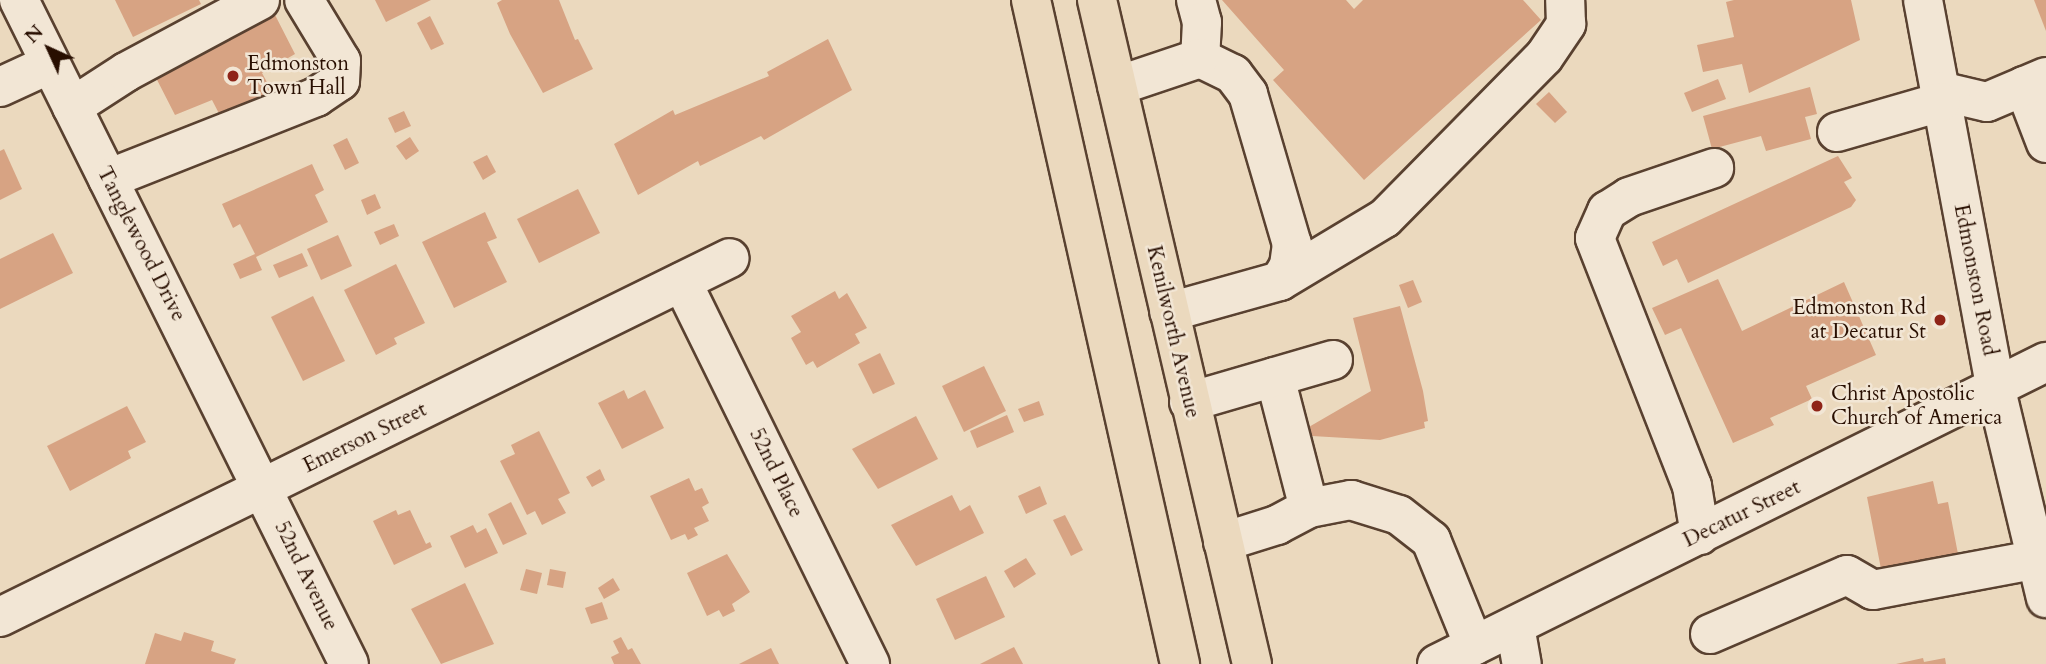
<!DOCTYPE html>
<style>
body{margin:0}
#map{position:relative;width:2046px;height:664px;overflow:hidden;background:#ebd9be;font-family:Cardo,serif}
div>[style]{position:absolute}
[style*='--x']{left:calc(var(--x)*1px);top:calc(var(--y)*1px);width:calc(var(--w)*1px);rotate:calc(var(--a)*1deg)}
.building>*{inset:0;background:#d7a383}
.roads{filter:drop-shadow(2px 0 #594130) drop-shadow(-2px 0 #594130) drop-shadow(0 2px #594130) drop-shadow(0 -2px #594130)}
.minor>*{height:38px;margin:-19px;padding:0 19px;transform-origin:19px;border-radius:19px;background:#f2e6d5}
.major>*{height:38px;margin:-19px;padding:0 19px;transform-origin:19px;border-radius:19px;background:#ebd9be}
.dots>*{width:19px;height:19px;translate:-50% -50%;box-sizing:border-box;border:4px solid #f2e6d5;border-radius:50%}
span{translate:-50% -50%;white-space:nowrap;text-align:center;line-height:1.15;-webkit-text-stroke:5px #f2e6d5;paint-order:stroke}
.poi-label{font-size:21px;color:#280e00}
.left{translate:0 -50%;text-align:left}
.right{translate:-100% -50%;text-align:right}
.street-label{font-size:21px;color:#280e00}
.north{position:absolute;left:14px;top:14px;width:70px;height:70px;-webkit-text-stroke:5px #f2e6d5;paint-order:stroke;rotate:315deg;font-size:19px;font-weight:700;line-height:28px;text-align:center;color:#280e00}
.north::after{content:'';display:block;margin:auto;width:24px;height:32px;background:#280e00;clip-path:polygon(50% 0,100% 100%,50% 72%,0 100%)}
</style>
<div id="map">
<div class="building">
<div style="clip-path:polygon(115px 0,199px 0,201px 4px,133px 37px)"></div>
<div style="clip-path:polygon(375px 0,431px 0,386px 22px)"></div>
<div style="clip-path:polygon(502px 0,559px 0,575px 40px,578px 39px,593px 69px,543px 93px,510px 34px,497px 3px)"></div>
<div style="clip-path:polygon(1222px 0,1346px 0,1354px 9px,1363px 0,1523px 0,1541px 20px,1364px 180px,1273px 80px,1284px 70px)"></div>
<div style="clip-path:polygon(1734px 0,1851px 0,1860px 40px,1749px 93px,1742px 64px,1703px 72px,1697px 45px,1734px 37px,1726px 2px)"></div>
<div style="clip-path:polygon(2034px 0,2046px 0,2046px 31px)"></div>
<div style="clip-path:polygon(273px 11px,295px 54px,262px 73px,276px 99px,225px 125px,212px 100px,175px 115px,152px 70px)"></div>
<div style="clip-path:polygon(430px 16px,444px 44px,431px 50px,417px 23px)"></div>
<div style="clip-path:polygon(828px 39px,852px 90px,764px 140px,761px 136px,700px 166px,698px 161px,638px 195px,614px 144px,673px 110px,675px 115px,769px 76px,767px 72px)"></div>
<div style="clip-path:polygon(1718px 79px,1726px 99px,1692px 112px,1684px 93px)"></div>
<div style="clip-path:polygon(1810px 87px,1817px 114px,1805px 117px,1811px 139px,1766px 151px,1761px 136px,1712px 149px,1703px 116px)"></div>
<div style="clip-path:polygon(1549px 92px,1567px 112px,1555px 123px,1536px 104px)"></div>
<div style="clip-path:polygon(404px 111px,411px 126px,395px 133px,388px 118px)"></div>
<div style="clip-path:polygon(410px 137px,419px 151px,406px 160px,396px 146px)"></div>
<div style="clip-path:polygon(347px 138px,359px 163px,345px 170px,333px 145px)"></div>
<div style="clip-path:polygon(4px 149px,22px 189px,0 200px,0 151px)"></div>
<div style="clip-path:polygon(487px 155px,496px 172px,483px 180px,473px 162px)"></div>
<div style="clip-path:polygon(1838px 156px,1852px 178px,1844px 182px,1856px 200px,1851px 207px,1688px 283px,1677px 259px,1663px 266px,1652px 242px)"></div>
<div style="clip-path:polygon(312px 164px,324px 190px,315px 195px,328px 222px,256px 257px,262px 270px,240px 279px,233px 264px,255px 254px,240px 224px,233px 228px,222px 204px)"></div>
<div style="clip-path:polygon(578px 189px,600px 233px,539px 263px,517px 219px)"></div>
<div style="clip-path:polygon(375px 194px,381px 208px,367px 215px,361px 200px)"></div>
<div style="clip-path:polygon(485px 212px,497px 238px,487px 242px,507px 282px,454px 308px,422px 242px)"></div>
<div style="clip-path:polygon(394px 224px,399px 236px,380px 245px,374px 232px)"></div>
<div style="clip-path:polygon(53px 233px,73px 273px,0 309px,0 259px)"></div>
<div style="clip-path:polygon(338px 235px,352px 266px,321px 280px,307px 249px)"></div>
<div style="clip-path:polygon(302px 253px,308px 266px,279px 278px,273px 265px)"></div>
<div style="clip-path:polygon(396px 264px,425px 323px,394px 338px,397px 344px,376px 355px,344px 290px)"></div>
<div style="clip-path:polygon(1718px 279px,1742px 331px,1844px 282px,1876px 355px,1806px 386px,1812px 399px,1770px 418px,1774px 425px,1733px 443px,1681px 328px,1665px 335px,1652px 308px)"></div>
<div style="clip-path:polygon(1413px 280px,1422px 302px,1408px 308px,1399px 285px)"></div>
<div style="clip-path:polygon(835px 291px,839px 299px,847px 293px,867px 328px,855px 334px,860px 343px,817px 368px,813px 361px,806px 365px,791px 338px,801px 332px,791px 316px)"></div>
<div style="clip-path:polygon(313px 296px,345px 361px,303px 381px,271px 317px)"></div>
<div style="clip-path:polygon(1400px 306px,1423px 391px,1428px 421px,1424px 422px,1425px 428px,1380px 440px,1295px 435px,1371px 391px,1353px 318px)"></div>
<div style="clip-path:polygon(880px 353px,895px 384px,873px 394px,858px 364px)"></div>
<div style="clip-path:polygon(984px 366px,1006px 411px,964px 432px,942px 386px)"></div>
<div style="clip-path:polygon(624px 390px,628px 399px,645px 390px,664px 428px,622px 449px,598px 403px)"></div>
<div style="clip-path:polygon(1039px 401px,1044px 415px,1024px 422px,1018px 409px)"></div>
<div style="clip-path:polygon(127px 406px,146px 442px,128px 451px,131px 458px,70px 491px,47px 446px)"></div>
<div style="clip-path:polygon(1007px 415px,1014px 432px,977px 448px,970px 431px)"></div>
<div style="clip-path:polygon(916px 416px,938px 459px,878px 489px,852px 449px)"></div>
<div style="clip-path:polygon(539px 431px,570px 493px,558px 499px,566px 513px,542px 525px,535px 511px,527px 515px,500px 461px,515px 454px,511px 445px)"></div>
<div style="clip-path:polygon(600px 469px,605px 480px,592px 487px,586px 477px)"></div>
<div style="clip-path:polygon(689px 478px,695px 491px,702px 488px,709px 503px,702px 507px,709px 521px,694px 528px,698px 535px,688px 540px,685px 534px,671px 540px,650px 496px)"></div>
<div style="clip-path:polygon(1933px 481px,1938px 504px,1948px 502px,1958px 554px,1881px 569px,1867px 497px)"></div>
<div style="clip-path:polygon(1040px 486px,1047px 504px,1026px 514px,1018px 496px)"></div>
<div style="clip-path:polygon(952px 495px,960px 511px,970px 505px,984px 533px,916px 566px,891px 525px)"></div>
<div style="clip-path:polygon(511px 502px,527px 534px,503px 545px,488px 514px)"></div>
<div style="clip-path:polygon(396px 510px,398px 515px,410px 510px,426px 544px,430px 542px,432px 547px,394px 565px,373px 521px)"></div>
<div style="clip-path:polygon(1065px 515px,1083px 550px,1071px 556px,1053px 520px)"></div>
<div style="clip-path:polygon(473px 525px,477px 533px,486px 528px,498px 553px,465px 568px,450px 536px)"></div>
<div style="clip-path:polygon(727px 554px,750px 592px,732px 604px,735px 611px,723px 617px,719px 610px,707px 616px,687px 573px)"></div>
<div style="clip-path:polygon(1026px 558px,1036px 574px,1014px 588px,1004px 571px)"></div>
<div style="clip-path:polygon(526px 569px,542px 573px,537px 594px,520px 590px)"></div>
<div style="clip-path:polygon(550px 569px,566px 572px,563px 588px,547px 585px)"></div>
<div style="clip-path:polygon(986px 576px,1005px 617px,955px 640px,936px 599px)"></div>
<div style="clip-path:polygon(613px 578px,620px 590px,604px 599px,598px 588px)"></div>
<div style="clip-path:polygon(465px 583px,494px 644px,441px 664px,411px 609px)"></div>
<div style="clip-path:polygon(602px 602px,608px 619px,591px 624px,585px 608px)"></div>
<div style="clip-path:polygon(184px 632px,214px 641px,211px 651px,236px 659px,234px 664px,145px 664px,155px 633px,181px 641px)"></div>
<div style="clip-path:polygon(621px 637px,628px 650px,632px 648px,641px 664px,614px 664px,611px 657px,619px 653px,613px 641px)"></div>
<div style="clip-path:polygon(1014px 647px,1023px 664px,980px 664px)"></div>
<div style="clip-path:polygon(771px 648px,779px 664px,739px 664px)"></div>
<div style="clip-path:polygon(1923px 658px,1924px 662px,1945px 658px,1946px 664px,1896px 664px)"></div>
</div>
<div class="roads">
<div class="minor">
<div style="--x:19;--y:0;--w:741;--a:63.57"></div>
<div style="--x:1196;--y:0;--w:23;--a:75"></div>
<div style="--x:1202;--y:22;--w:36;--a:93"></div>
<div style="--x:1923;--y:0;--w:397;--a:79.4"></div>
<div style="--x:1996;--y:390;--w:214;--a:76.5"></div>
<div style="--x:1117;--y:86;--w:88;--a:-18.6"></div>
<div style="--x:1200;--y:58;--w:37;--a:26"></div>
<div style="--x:1233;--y:74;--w:25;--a:53"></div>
<div style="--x:1248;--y:94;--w:156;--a:73.7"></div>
<div style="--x:1292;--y:244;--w:22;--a:98"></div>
<div style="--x:1289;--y:266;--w:17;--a:121"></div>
<div style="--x:1280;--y:281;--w:115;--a:164.4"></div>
<div style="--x:2024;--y:86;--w:61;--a:68.9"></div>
<div style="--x:0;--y:87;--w:55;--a:-24.7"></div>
<div style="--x:1940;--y:91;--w:48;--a:13.2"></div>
<div style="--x:1987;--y:102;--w:64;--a:-23"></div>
<div style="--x:72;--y:107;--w:64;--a:-32.9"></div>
<div style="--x:126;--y:72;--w:152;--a:-28.2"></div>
<div style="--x:1837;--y:132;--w:108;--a:-16.1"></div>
<div style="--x:108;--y:179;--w:224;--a:-21.5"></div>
<div style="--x:316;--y:97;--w:29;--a:-34"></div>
<div style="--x:340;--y:81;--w:20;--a:-87"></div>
<div style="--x:341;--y:61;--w:71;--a:-121.2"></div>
<div style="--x:1280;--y:281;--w:122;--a:-31"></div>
<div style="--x:1385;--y:218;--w:226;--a:-45.4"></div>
<div style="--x:1544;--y:57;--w:40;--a:-56"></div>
<div style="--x:1566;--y:24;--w:24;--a:-92"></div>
<div style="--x:682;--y:282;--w:426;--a:63.8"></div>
<div style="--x:1275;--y:377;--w:135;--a:75.5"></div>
<div style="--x:1189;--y:402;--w:150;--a:-16.3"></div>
<div style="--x:1700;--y:535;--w:50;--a:-99.3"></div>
<div style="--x:1692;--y:486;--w:266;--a:-111.4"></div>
<div style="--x:1595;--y:238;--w:30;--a:-66"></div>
<div style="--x:1607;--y:211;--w:26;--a:-32"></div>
<div style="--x:1629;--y:197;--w:90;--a:-18.8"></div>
<div style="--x:1223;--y:542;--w:57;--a:-17.5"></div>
<div style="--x:1277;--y:525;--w:36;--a:-28"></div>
<div style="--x:1309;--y:508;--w:43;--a:-10.8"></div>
<div style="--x:1351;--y:500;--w:50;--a:17.4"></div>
<div style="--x:1399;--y:515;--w:41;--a:38"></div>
<div style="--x:1431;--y:540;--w:114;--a:67.9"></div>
<div style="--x:0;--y:617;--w:813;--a:-26.19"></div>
<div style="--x:1515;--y:626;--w:39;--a:80"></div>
<div style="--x:1710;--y:634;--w:149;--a:-23.3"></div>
<div style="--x:1847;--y:575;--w:30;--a:30"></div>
<div style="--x:1873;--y:590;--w:168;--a:-10.6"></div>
<div style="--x:1437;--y:664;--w:680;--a:-26.38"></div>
</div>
<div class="major">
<div style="--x:1031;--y:0;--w:681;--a:77.35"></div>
<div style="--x:1097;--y:0;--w:682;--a:76.86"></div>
</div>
</div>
<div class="dots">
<div style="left:233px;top:76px;background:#8f2418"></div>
<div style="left:1940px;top:320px;background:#8f2418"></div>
<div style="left:1817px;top:406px;background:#8f2418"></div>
</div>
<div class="poi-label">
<span class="left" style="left:247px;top:76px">Edmonston<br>Town Hall</span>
<span class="right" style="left:1926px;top:320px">Edmonston Rd<br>at Decatur St</span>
<span class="left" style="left:1831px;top:406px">Christ Apostolic<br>Church of America</span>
</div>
<div class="street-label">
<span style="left:141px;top:244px;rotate:63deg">Tanglewood Drive</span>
<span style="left:1975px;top:280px;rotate:79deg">Edmonston Road</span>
<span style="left:1173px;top:332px;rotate:77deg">Kenilworth Avenue</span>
<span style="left:365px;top:438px;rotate:-26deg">Emerson Street</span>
<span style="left:776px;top:473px;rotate:64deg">52nd Place</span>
<span style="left:1742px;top:514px;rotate:-26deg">Decatur Street</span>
<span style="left:306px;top:576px;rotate:64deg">52nd Avenue</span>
</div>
<div class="north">N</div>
</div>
